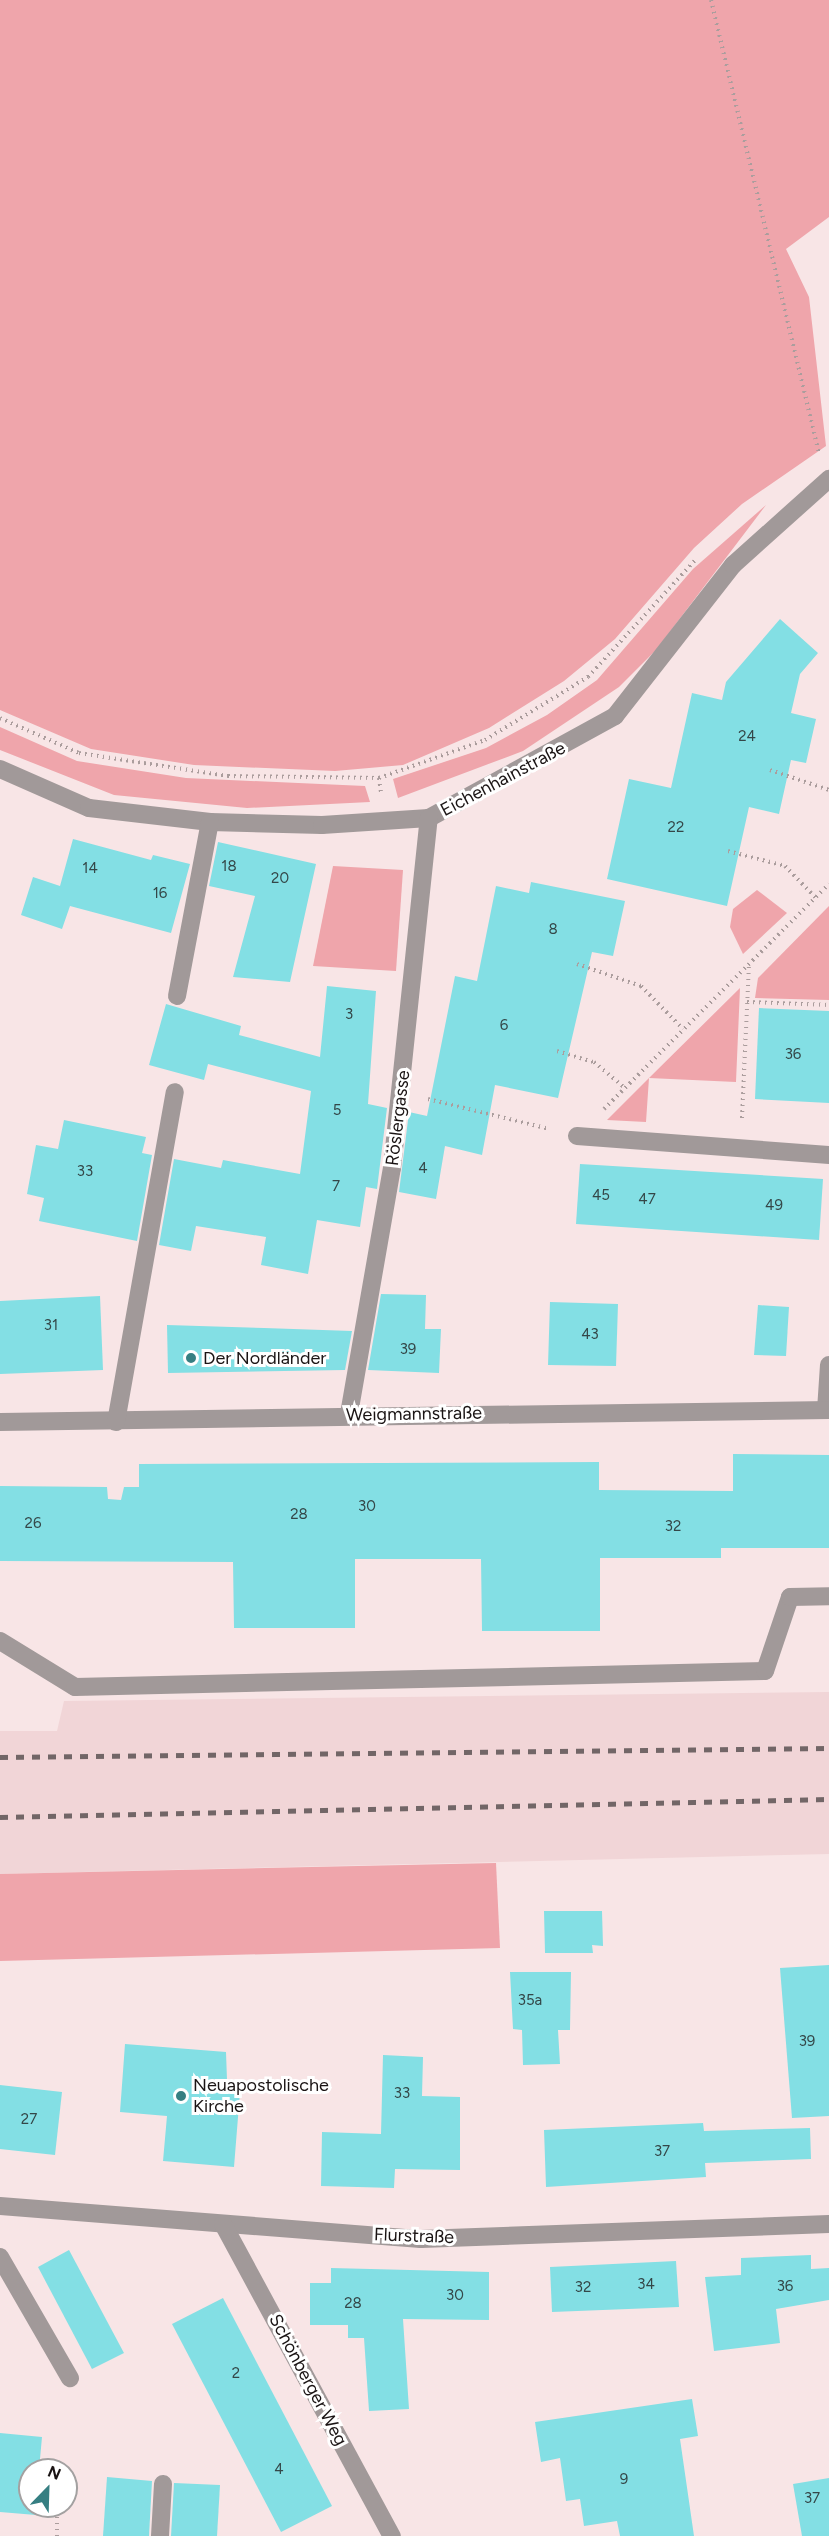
<!DOCTYPE html>
<meta charset="utf-8">
<style>
body{margin:0}
#map{position:relative;width:829px;height:2536px;overflow:hidden;background:#f8e5e6;font-family:Figtree,sans-serif}
div>[style]{position:absolute}
[style*='--x']{left:calc(var(--x)*1px);top:calc(var(--y)*1px);width:calc(var(--w)*1px);rotate:calc(var(--a)*1deg)}
.built>*{inset:0;background:#f1d5d7}
.green>*{inset:0;background:#efa5ab}
.building>*{inset:0;background:#83dfe4}
.path>*{height:4px;margin-top:-2px;transform-origin:0;background:repeating-linear-gradient(90deg,#ab9d9d 0 1.5px,transparent 0 6px)}
.minor>*{height:18px;margin:-9px;padding:0 9px;transform-origin:9px;border-radius:9px;background:#a19999}
.rail>*{height:4.5px;margin-top:-2.25px;transform-origin:0;background:repeating-linear-gradient(90deg,#726667 0 8px,transparent 0 16px)}
.dots>*{width:16px;height:16px;translate:-50% -50%;box-sizing:border-box;border:3px solid #fff;border-radius:50%}
span{translate:-50% -50%;white-space:nowrap;text-align:center;line-height:1.15;-webkit-text-stroke:6px #fff;paint-order:stroke}
.number-label{font-size:15px;color:#344748}
.number-label span{-webkit-text-stroke-width:0}
.street-label{font-size:18px;color:#1a1414}
.poi-label{font-size:18px;color:#1a1414}
.left{translate:0 -50%;text-align:left}
.north{position:absolute;left:18px;top:2458px;width:60px;height:60px;box-sizing:border-box;background:#fff;border:2px solid #a3a1a1;border-radius:50%;rotate:23deg;font-size:16px;font-weight:700;line-height:24px;text-align:center;color:#1a1414}
.north::after{content:'';display:block;margin:auto;width:21px;height:27px;background:#367f82;clip-path:polygon(50% 0,100% 100%,50% 72%,0 100%)}
</style>
<div id="map">
<div class="built">
<div style="clip-path:polygon(829px 1692px,829px 1854px,0 1874px,0 1731px,57px 1731px,64px 1701px)"></div>
</div>
<div class="green">
<div style="clip-path:polygon(0 0,829px 0,829px 217px,786px 249px,809px 297px,826px 446px,742px 504px,694px 548px,615px 639px,564px 681px,489px 728px,403px 765px,335px 771px,194px 765px,91px 749px,0 710px)"></div>
<div style="clip-path:polygon(766px 505px,656px 650px,619px 687px,523px 751px,398px 798px,393px 779px,486px 748px,547px 715px,597px 680px,693px 569px)"></div>
<div style="clip-path:polygon(0 727px,77px 761px,186px 778px,365px 786px,370px 802px,247px 808px,114px 795px,0 750px)"></div>
<div style="clip-path:polygon(333px 866px,403px 870px,396px 971px,313px 966px)"></div>
<div style="clip-path:polygon(757px 890px,787px 913px,743px 954px,730px 927px,733px 909px)"></div>
<div style="clip-path:polygon(829px 906px,829px 1000px,755px 998px,758px 978px)"></div>
<div style="clip-path:polygon(740px 988px,736px 1082px,649px 1078px,646px 1122px,607px 1120px,649px 1078px)"></div>
<div style="clip-path:polygon(496px 1863px,500px 1948px,0 1961px,0 1874px)"></div>
</div>
<div class="building">
<div style="clip-path:polygon(780px 619px,818px 653px,800px 674px,791px 713px,816px 719px,806px 763px,791px 760px,779px 814px,749px 807px,727px 906px,607px 879px,629px 779px,671px 788px,692px 693px,722px 700px,726px 682px)"></div>
<div style="clip-path:polygon(73px 839px,151px 860px,153px 855px,190px 864px,171px 933px,70px 906px,62px 929px,21px 915px,33px 877px,60px 886px)"></div>
<div style="clip-path:polygon(218px 842px,316px 864px,290px 982px,233px 977px,255px 896px,209px 886px)"></div>
<div style="clip-path:polygon(531px 882px,625px 901px,613px 956px,592px 952px,558px 1098px,495px 1085px,482px 1155px,445px 1146px,436px 1199px,399px 1192px,409px 1112px,427px 1116px,455px 976px,477px 981px,496px 886px,529px 893px)"></div>
<div style="clip-path:polygon(327px 986px,376px 991px,368px 1104px,387px 1108px,377px 1189px,366px 1187px,360px 1227px,317px 1220px,308px 1274px,261px 1265px,266px 1237px,196px 1226px,191px 1251px,159px 1245px,174px 1159px,221px 1168px,223px 1160px,300px 1174px,311px 1091px,208px 1064px,204px 1080px,149px 1065px,166px 1004px,241px 1026px,239px 1035px,320px 1057px)"></div>
<div style="clip-path:polygon(759px 1008px,829px 1011px,829px 1103px,755px 1099px)"></div>
<div style="clip-path:polygon(64px 1120px,146px 1137px,142px 1153px,152px 1155px,137px 1241px,39px 1221px,44px 1198px,27px 1194px,36px 1145px,58px 1149px)"></div>
<div style="clip-path:polygon(580px 1164px,823px 1179px,819px 1240px,576px 1224px)"></div>
<div style="clip-path:polygon(381px 1294px,426px 1295px,425px 1329px,441px 1329px,439px 1373px,368px 1370px)"></div>
<div style="clip-path:polygon(100px 1296px,103px 1370px,0 1374px,0 1301px)"></div>
<div style="clip-path:polygon(550px 1302px,618px 1304px,616px 1366px,548px 1365px)"></div>
<div style="clip-path:polygon(758px 1305px,789px 1307px,786px 1356px,754px 1355px)"></div>
<div style="clip-path:polygon(167px 1325px,264px 1328px,352px 1331px,345px 1370px,168px 1373px)"></div>
<div style="clip-path:polygon(733px 1454px,829px 1455px,829px 1548px,721px 1548px,721px 1558px,600px 1558px,600px 1631px,482px 1631px,481px 1559px,355px 1559px,355px 1628px,234px 1628px,233px 1562px,0 1561px,0 1486px,107px 1487px,108px 1499px,121px 1500px,124px 1487px,139px 1487px,139px 1464px,599px 1462px,599px 1490px,733px 1491px)"></div>
<div style="clip-path:polygon(544px 1911px,602px 1911px,603px 1946px,592px 1945px,593px 1953px,545px 1953px)"></div>
<div style="clip-path:polygon(829px 1965px,829px 2116px,792px 2118px,780px 1968px)"></div>
<div style="clip-path:polygon(510px 1972px,571px 1972px,570px 2030px,558px 2030px,560px 2064px,523px 2065px,522px 2030px,513px 2029px)"></div>
<div style="clip-path:polygon(125px 2044px,226px 2052px,227px 2080px,241px 2080px,234px 2167px,163px 2161px,167px 2116px,120px 2112px)"></div>
<div style="clip-path:polygon(383px 2055px,423px 2057px,422px 2096px,460px 2097px,460px 2170px,395px 2169px,394px 2188px,321px 2186px,322px 2132px,381px 2134px)"></div>
<div style="clip-path:polygon(0 2085px,62px 2092px,55px 2155px,0 2149px)"></div>
<div style="clip-path:polygon(703px 2123px,704px 2131px,810px 2128px,811px 2159px,705px 2163px,706px 2177px,546px 2187px,544px 2130px)"></div>
<div style="clip-path:polygon(69px 2250px,124px 2353px,92px 2369px,38px 2267px)"></div>
<div style="clip-path:polygon(811px 2255px,811px 2269px,829px 2268px,829px 2300px,776px 2309px,780px 2343px,714px 2351px,705px 2277px,741px 2275px,741px 2258px)"></div>
<div style="clip-path:polygon(676px 2261px,679px 2307px,552px 2312px,550px 2267px)"></div>
<div style="clip-path:polygon(331px 2268px,489px 2272px,489px 2320px,403px 2319px,409px 2409px,369px 2411px,364px 2338px,348px 2338px,348px 2325px,310px 2325px,310px 2283px,331px 2283px)"></div>
<div style="clip-path:polygon(223px 2298px,332px 2506px,281px 2532px,172px 2324px)"></div>
<div style="clip-path:polygon(692px 2399px,698px 2436px,680px 2439px,694px 2536px,620px 2536px,617px 2521px,584px 2526px,580px 2499px,566px 2501px,560px 2458px,541px 2462px,535px 2422px)"></div>
<div style="clip-path:polygon(0 2433px,42px 2437px,39px 2470px,30px 2470px,30px 2506px,37px 2506px,36px 2515px,0 2512px)"></div>
<div style="clip-path:polygon(107px 2477px,152px 2481px,149px 2536px,103px 2536px)"></div>
<div style="clip-path:polygon(829px 2478px,829px 2536px,802px 2536px,793px 2484px)"></div>
<div style="clip-path:polygon(174px 2483px,220px 2485px,217px 2536px,171px 2536px)"></div>
</div>
<div class="path">
<div style="--x:711;--y:0;--w:465;--a:76.6"></div>
<div style="--x:0;--y:718;--w:86;--a:23.9"></div>
<div style="--x:79;--y:753;--w:151;--a:8.8"></div>
<div style="--x:228;--y:776;--w:151;--a:0.8"></div>
<div style="--x:379;--y:778;--w:113;--a:-19.7"></div>
<div style="--x:485;--y:740;--w:121;--a:-31.5"></div>
<div style="--x:588;--y:677;--w:161;--a:-47.5"></div>
<div style="--x:770;--y:770;--w:62;--a:18.7"></div>
<div style="--x:379;--y:778;--w:14;--a:82"></div>
<div style="--x:728;--y:851;--w:59;--a:14.7"></div>
<div style="--x:785;--y:866;--w:45;--a:45.9"></div>
<div style="--x:577;--y:964;--w:68;--a:19"></div>
<div style="--x:641;--y:986;--w:60;--a:45.7"></div>
<div style="--x:747;--y:1002;--w:82;--a:2.1"></div>
<div style="--x:557;--y:1051;--w:39;--a:17"></div>
<div style="--x:594;--y:1062;--w:40;--a:40"></div>
<div style="--x:428;--y:1099;--w:125;--a:13.9"></div>
<div style="--x:604;--y:1109;--w:318;--a:-45"></div>
<div style="--x:742;--y:1118;--w:155;--a:-87.4"></div>
<div style="--x:57;--y:2536;--w:30;--a:-90"></div>
</div>
<div class="minor">
<div style="--x:0;--y:769;--w:97;--a:23.7"></div>
<div style="--x:89;--y:808;--w:122;--a:6.6"></div>
<div style="--x:210;--y:822;--w:112;--a:1.5"></div>
<div style="--x:322;--y:825;--w:107;--a:-3.7"></div>
<div style="--x:429;--y:818;--w:212;--a:-28.7"></div>
<div style="--x:615;--y:716;--w:192;--a:-52"></div>
<div style="--x:733;--y:565;--w:129;--a:-41.9"></div>
<div style="--x:177;--y:996;--w:177;--a:-79.3"></div>
<div style="--x:577;--y:1136;--w:253;--a:4.3"></div>
<div style="--x:826;--y:1410;--w:45;--a:-86.2"></div>
<div style="--x:349;--y:1414;--w:250;--a:-80.1"></div>
<div style="--x:392;--y:1168;--w:352;--a:-84"></div>
<div style="--x:0;--y:1422;--w:829;--a:-0.83"></div>
<div style="--x:116;--y:1422;--w:335;--a:-79.9"></div>
<div style="--x:0;--y:1641;--w:88;--a:31.5"></div>
<div style="--x:75;--y:1687;--w:690;--a:-1.33"></div>
<div style="--x:765;--y:1671;--w:78;--a:-71.3"></div>
<div style="--x:790;--y:1597;--w:39;--a:-1"></div>
<div style="--x:0;--y:2206;--w:422;--a:4.5"></div>
<div style="--x:421;--y:2239;--w:408;--a:-2.1"></div>
<div style="--x:223;--y:2224;--w:355;--a:61.6"></div>
<div style="--x:0;--y:2257;--w:140;--a:60"></div>
<div style="--x:160;--y:2536;--w:52;--a:-86.7"></div>
</div>
<div class="rail">
<div style="--x:0;--y:1757;--w:829;--a:-0.62"></div>
<div style="--x:0;--y:1817;--w:829;--a:-1.24"></div>
</div>
<div class="dots">
<div style="left:191px;top:1358px;background:#367f82"></div>
<div style="left:181px;top:2096px;background:#367f82"></div>
</div>
<div class="number-label">
<span style="left:747px;top:737px">24</span>
<span style="left:676px;top:828px">22</span>
<span style="left:229px;top:867px">18</span>
<span style="left:90px;top:869px">14</span>
<span style="left:280px;top:879px">20</span>
<span style="left:160px;top:894px">16</span>
<span style="left:553px;top:930px">8</span>
<span style="left:349px;top:1015px">3</span>
<span style="left:504px;top:1026px">6</span>
<span style="left:793px;top:1055px">36</span>
<span style="left:337px;top:1111px">5</span>
<span style="left:423px;top:1169px">4</span>
<span style="left:85px;top:1172px">33</span>
<span style="left:336px;top:1187px">7</span>
<span style="left:601px;top:1196px">45</span>
<span style="left:647px;top:1200px">47</span>
<span style="left:774px;top:1206px">49</span>
<span style="left:51px;top:1326px">31</span>
<span style="left:590px;top:1335px">43</span>
<span style="left:408px;top:1350px">39</span>
<span style="left:367px;top:1507px">30</span>
<span style="left:299px;top:1515px">28</span>
<span style="left:33px;top:1524px">26</span>
<span style="left:673px;top:1527px">32</span>
<span style="left:530px;top:2001px">35a</span>
<span style="left:807px;top:2042px">39</span>
<span style="left:402px;top:2094px">33</span>
<span style="left:29px;top:2120px">27</span>
<span style="left:662px;top:2152px">37</span>
<span style="left:646px;top:2285px">34</span>
<span style="left:785px;top:2287px">36</span>
<span style="left:583px;top:2288px">32</span>
<span style="left:455px;top:2296px">30</span>
<span style="left:353px;top:2304px">28</span>
<span style="left:236px;top:2374px">2</span>
<span style="left:279px;top:2470px">4</span>
<span style="left:624px;top:2480px">9</span>
<span style="left:812px;top:2499px">37</span>
</div>
<div class="street-label">
<span style="left:503px;top:779px;rotate:-28deg">Eichenhainstraße</span>
<span style="left:398px;top:1118px;rotate:-83deg">Röslergasse</span>
<span style="left:414px;top:1414px;rotate:-1deg">Weigmannstraße</span>
<span style="left:414px;top:2236px;rotate:2deg">Flurstraße</span>
<span style="left:308px;top:2380px;rotate:62deg">Schönberger Weg</span>
</div>
<div class="poi-label">
<span class="left" style="left:203px;top:1358px">Der Nordländer</span>
<span class="left" style="left:193px;top:2096px">Neuapostolische<br>Kirche</span>
</div>
<div class="north">N</div>
</div>
